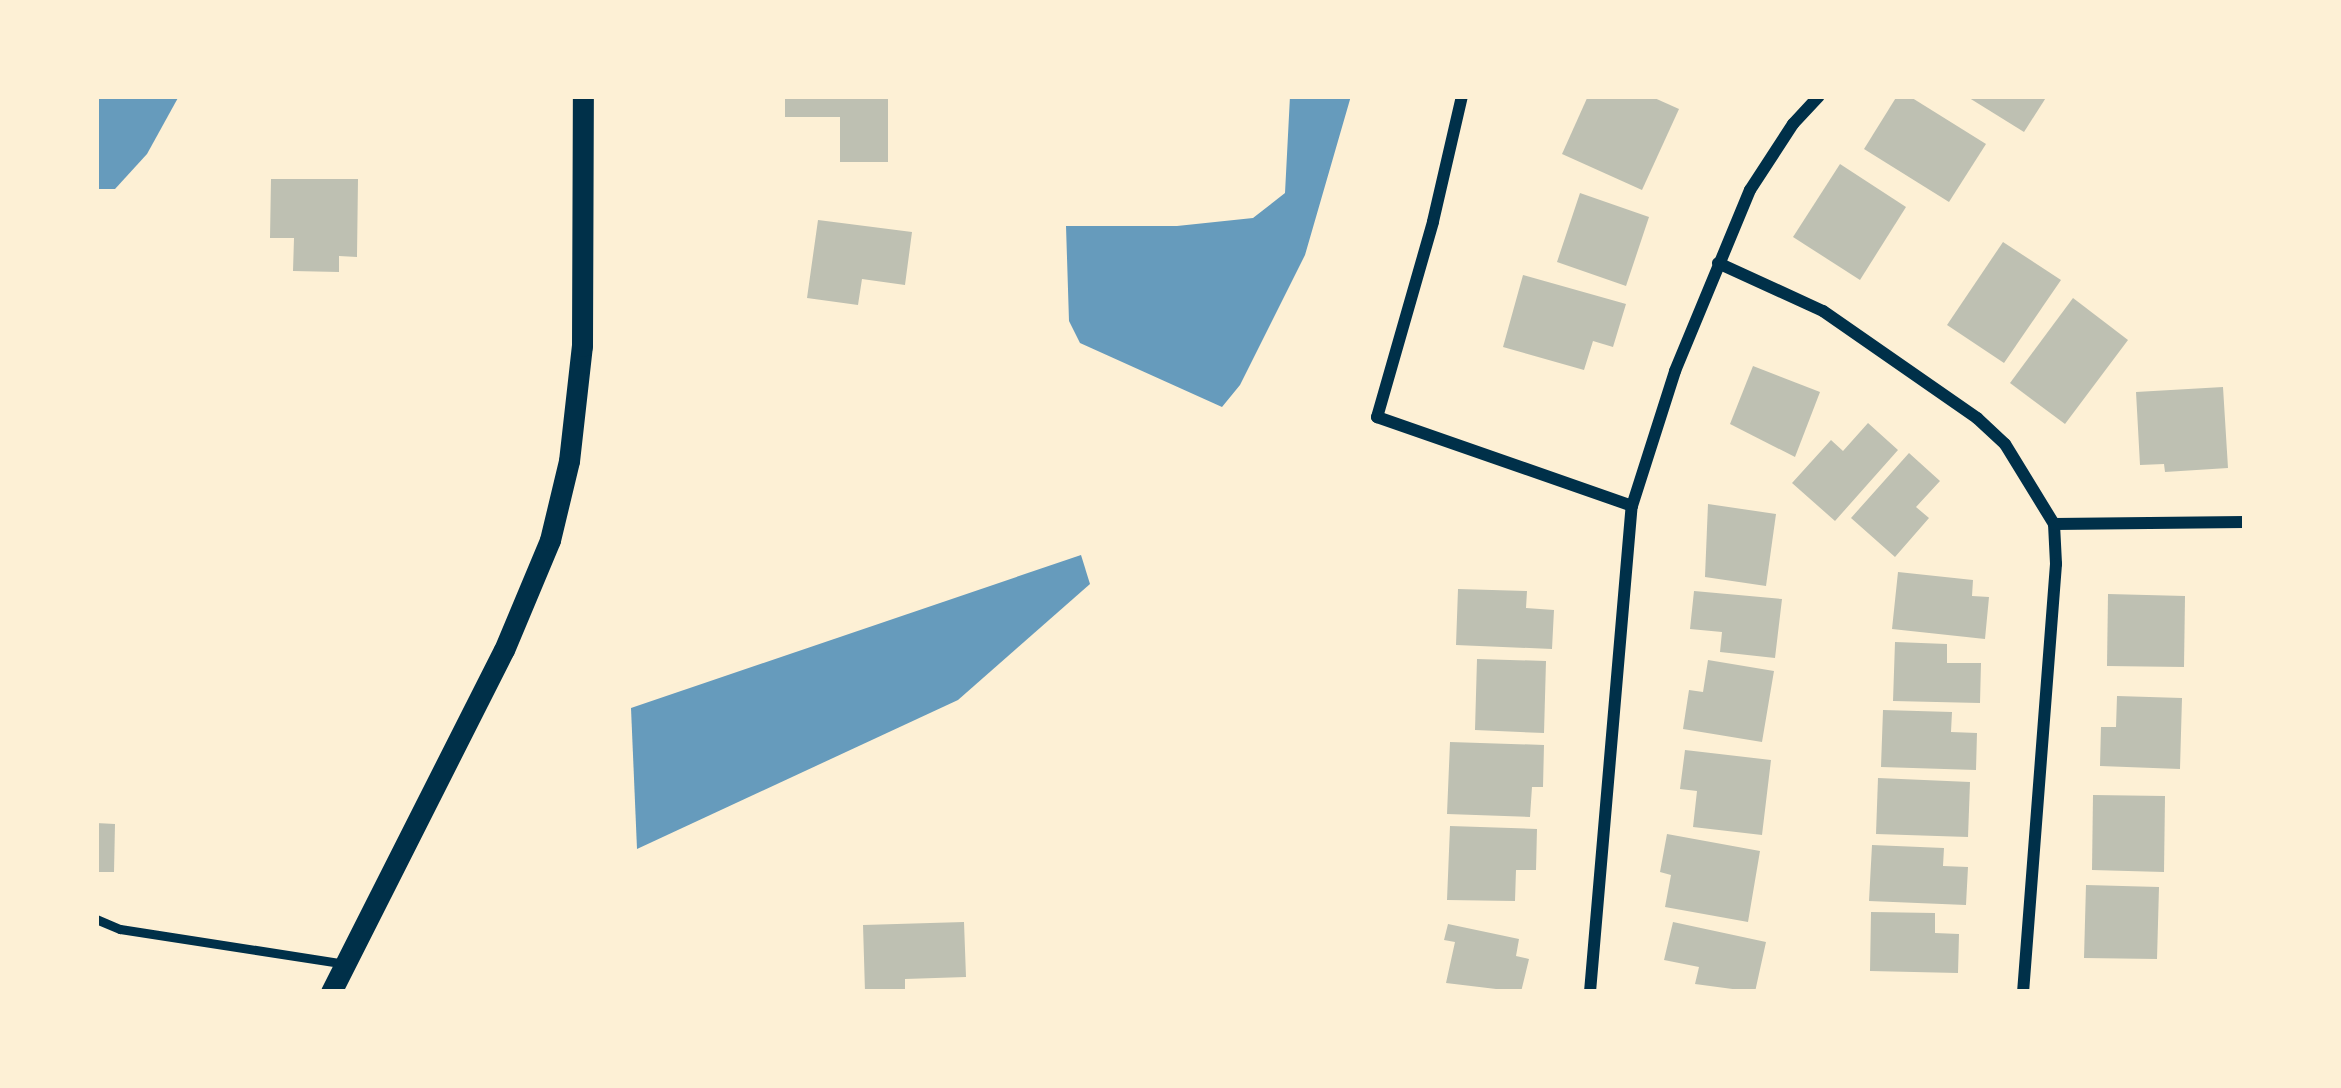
<!DOCTYPE html>
<style>
body{margin:0}
#map{position:relative;width:2341px;height:1088px;overflow:hidden;background:#fdf0d5;font-family:Karla,sans-serif}
div>[style]{position:absolute}
[style*='--x']{left:calc(var(--x)*1px);top:calc(var(--y)*1px);width:calc(var(--w)*1px);rotate:calc(var(--a)*1deg)}
.water>*{inset:0;background:#669bbc}
.building>*{inset:0;background:#bec0b2}
.service>*{height:9px;margin:-4.5px;padding:0 4.5px;transform-origin:4.5px;border-radius:4.5px;background:#003049}
.minor>*{height:12px;margin:-6px;padding:0 6px;transform-origin:6px;border-radius:6px;background:#003049}
.tertiary>*{height:21px;margin:-10.5px;padding:0 10.5px;transform-origin:10.5px;border-radius:10.5px;background:#003049}
span{translate:-50% -50%;white-space:nowrap;text-align:center;line-height:1.15;-webkit-text-stroke:12px #fdf0d5;paint-order:stroke}
.frame{position:absolute;inset:0;border:99px solid #fdf0d5;pointer-events:none}
</style>
<div id="map">
<div class="water">
<div style="clip-path:polygon(96px 96px,179px 96px,147px 154px,115px 189px,96px 189px)"></div>
<div style="clip-path:polygon(1290px 96px,1351px 96px,1305px 255px,1240px 385px,1222px 407px,1080px 343px,1069px 321px,1066px 226px,1177px 226px,1253px 218px,1285px 193px)"></div>
<div style="clip-path:polygon(1081px 555px,1090px 584px,958px 700px,637px 849px,631px 708px)"></div>
</div>
<div class="building">
<div style="clip-path:polygon(785px 96px,888px 96px,888px 162px,840px 162px,840px 117px,785px 117px)"></div>
<div style="clip-path:polygon(1588px 96px,1650px 96px,1679px 109px,1642px 190px,1562px 154px)"></div>
<div style="clip-path:polygon(1897px 96px,1909px 96px,1986px 144px,1949px 202px,1864px 149px)"></div>
<div style="clip-path:polygon(1966px 96px,2047px 96px,2024px 132px)"></div>
<div style="clip-path:polygon(1840px 164px,1906px 207px,1860px 280px,1793px 237px)"></div>
<div style="clip-path:polygon(271px 179px,358px 179px,357px 257px,339px 256px,339px 272px,293px 271px,294px 238px,270px 238px)"></div>
<div style="clip-path:polygon(1580px 193px,1649px 217px,1626px 286px,1557px 262px)"></div>
<div style="clip-path:polygon(818px 220px,912px 232px,905px 285px,862px 279px,858px 305px,807px 298px)"></div>
<div style="clip-path:polygon(2003px 242px,2061px 280px,2004px 363px,1947px 325px)"></div>
<div style="clip-path:polygon(1523px 275px,1626px 304px,1613px 347px,1593px 341px,1584px 370px,1503px 347px)"></div>
<div style="clip-path:polygon(2073px 298px,2128px 340px,2065px 424px,2010px 383px)"></div>
<div style="clip-path:polygon(1753px 366px,1820px 392px,1795px 457px,1730px 424px)"></div>
<div style="clip-path:polygon(2223px 387px,2228px 468px,2165px 472px,2164px 464px,2140px 465px,2136px 392px)"></div>
<div style="clip-path:polygon(1868px 423px,1898px 450px,1835px 521px,1792px 483px,1831px 440px,1843px 451px)"></div>
<div style="clip-path:polygon(1909px 453px,1940px 481px,1916px 507px,1929px 518px,1895px 557px,1851px 518px)"></div>
<div style="clip-path:polygon(1708px 504px,1776px 514px,1766px 586px,1705px 577px)"></div>
<div style="clip-path:polygon(1898px 572px,1973px 580px,1972px 596px,1989px 597px,1985px 639px,1892px 629px)"></div>
<div style="clip-path:polygon(1458px 589px,1527px 591px,1526px 608px,1554px 610px,1552px 649px,1456px 645px)"></div>
<div style="clip-path:polygon(1694px 591px,1782px 599px,1775px 658px,1720px 652px,1722px 632px,1690px 629px)"></div>
<div style="clip-path:polygon(2108px 594px,2185px 596px,2184px 667px,2107px 666px)"></div>
<div style="clip-path:polygon(1895px 642px,1947px 644px,1947px 663px,1981px 663px,1980px 703px,1893px 701px)"></div>
<div style="clip-path:polygon(1477px 659px,1546px 661px,1544px 733px,1475px 730px)"></div>
<div style="clip-path:polygon(1708px 660px,1774px 671px,1762px 742px,1683px 729px,1689px 690px,1703px 692px)"></div>
<div style="clip-path:polygon(2117px 696px,2182px 698px,2180px 769px,2100px 766px,2101px 727px,2116px 727px)"></div>
<div style="clip-path:polygon(1883px 710px,1952px 712px,1951px 732px,1977px 733px,1976px 770px,1881px 767px)"></div>
<div style="clip-path:polygon(1450px 742px,1544px 745px,1543px 787px,1532px 787px,1530px 817px,1447px 814px)"></div>
<div style="clip-path:polygon(1685px 750px,1771px 760px,1762px 835px,1693px 827px,1697px 791px,1680px 789px)"></div>
<div style="clip-path:polygon(1878px 778px,1970px 782px,1968px 837px,1876px 834px)"></div>
<div style="clip-path:polygon(2093px 795px,2165px 796px,2164px 872px,2092px 870px)"></div>
<div style="clip-path:polygon(96px 823px,115px 824px,114px 872px,96px 872px)"></div>
<div style="clip-path:polygon(1450px 826px,1537px 829px,1536px 870px,1516px 870px,1515px 901px,1447px 900px)"></div>
<div style="clip-path:polygon(1667px 834px,1760px 851px,1748px 922px,1665px 907px,1671px 875px,1660px 872px)"></div>
<div style="clip-path:polygon(1872px 845px,1944px 848px,1943px 866px,1968px 867px,1966px 905px,1869px 901px)"></div>
<div style="clip-path:polygon(2086px 885px,2159px 887px,2157px 959px,2084px 958px)"></div>
<div style="clip-path:polygon(1871px 912px,1935px 913px,1935px 933px,1959px 934px,1958px 973px,1870px 971px)"></div>
<div style="clip-path:polygon(964px 922px,966px 977px,905px 979px,905px 992px,865px 992px,863px 925px)"></div>
<div style="clip-path:polygon(1673px 922px,1766px 942px,1755px 992px,1695px 984px,1699px 967px,1664px 960px)"></div>
<div style="clip-path:polygon(1448px 924px,1519px 939px,1516px 956px,1529px 959px,1521px 992px,1446px 983px,1455px 942px,1444px 940px)"></div>
</div>
<div class="service">
<div style="--x:96;--y:919;--w:26;--a:23"></div>
<div style="--x:120;--y:929;--w:228;--a:8.8"></div>
</div>
<div class="minor">
<div style="--x:1462;--y:96;--w:129;--a:103"></div>
<div style="--x:1433;--y:222;--w:203;--a:106"></div>
<div style="--x:1377;--y:417;--w:270;--a:19.2"></div>
<div style="--x:1718;--y:263;--w:115;--a:24.6"></div>
<div style="--x:1823;--y:311;--w:188;--a:34.8"></div>
<div style="--x:1977;--y:418;--w:38;--a:43"></div>
<div style="--x:2005;--y:444;--w:94;--a:58.5"></div>
<div style="--x:2054;--y:524;--w:40;--a:87.1"></div>
<div style="--x:2056;--y:564;--w:429;--a:94.4"></div>
<div style="--x:2054;--y:524;--w:191;--a:-0.6"></div>
<div style="--x:1590;--y:992;--w:488;--a:-85.1"></div>
<div style="--x:1632;--y:506;--w:142;--a:-72.3"></div>
<div style="--x:1675;--y:371;--w:196;--a:-67.5"></div>
<div style="--x:1750;--y:190;--w:79;--a:-56.9"></div>
<div style="--x:1793;--y:124;--w:38;--a:-47"></div>
</div>
<div class="tertiary">
<div style="--x:331;--y:992;--w:383;--a:-63.2"></div>
<div style="--x:504;--y:650;--w:119;--a:-67.3"></div>
<div style="--x:550;--y:540;--w:81;--a:-76.5"></div>
<div style="--x:569;--y:461;--w:116;--a:-83.6"></div>
<div style="--x:582;--y:346;--w:250;--a:-89.8"></div>
</div>
<div class="frame"></div>
</div>
